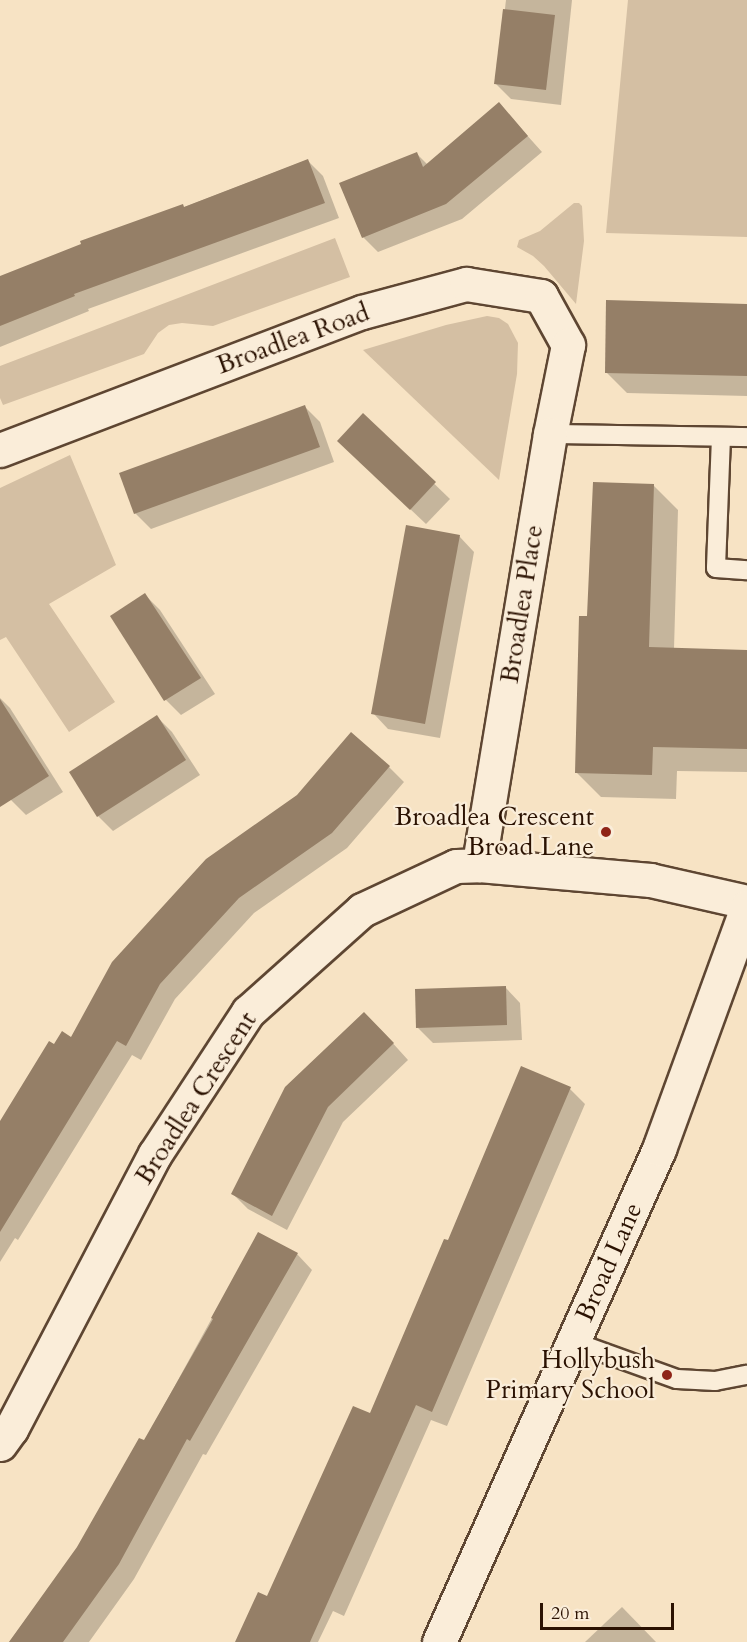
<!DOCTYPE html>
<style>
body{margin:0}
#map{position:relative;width:747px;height:1642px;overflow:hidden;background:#f7e3c4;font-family:Cardo,serif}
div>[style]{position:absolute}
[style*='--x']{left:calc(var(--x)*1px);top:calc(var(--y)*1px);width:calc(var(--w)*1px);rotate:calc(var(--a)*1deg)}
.green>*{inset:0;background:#d4bfa3}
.shadow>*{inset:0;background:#0003}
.building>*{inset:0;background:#957f67}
.roads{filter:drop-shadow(2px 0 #5e4632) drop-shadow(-2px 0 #5e4632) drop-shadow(0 2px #5e4632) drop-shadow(0 -2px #5e4632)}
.lane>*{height:18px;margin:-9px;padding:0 9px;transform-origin:9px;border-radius:9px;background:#faedd9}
.street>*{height:33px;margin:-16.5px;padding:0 16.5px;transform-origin:16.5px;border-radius:16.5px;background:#faedd9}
.secondary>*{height:33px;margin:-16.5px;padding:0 16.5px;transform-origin:16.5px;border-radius:16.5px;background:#faedd9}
.dots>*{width:16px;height:16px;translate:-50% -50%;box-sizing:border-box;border:3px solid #faedd9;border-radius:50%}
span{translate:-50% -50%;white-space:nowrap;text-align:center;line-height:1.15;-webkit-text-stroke:4.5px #faedd9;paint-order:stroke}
.street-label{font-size:26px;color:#2b1202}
.poi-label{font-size:26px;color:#2b1202}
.right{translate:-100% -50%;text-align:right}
.scale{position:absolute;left:540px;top:1603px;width:134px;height:27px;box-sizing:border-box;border:3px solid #2b1202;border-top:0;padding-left:8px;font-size:18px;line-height:21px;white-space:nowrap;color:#2b1202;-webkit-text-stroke:4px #faedd9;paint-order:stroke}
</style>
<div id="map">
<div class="green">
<div style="clip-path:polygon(628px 0,747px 0,747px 237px,606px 233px)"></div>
<div style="clip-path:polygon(574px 203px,579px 203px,582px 206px,584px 241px,576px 304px,544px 266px,533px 256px,517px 247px,519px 240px,540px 231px)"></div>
<div style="clip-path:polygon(335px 238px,350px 277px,213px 326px,182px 323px,169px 325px,158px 333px,144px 354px,3px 405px,0 398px,0 366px)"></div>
<div style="clip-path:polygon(487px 316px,499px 318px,508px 324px,518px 343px,517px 374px,499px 480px,363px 350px,446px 325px)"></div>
<div style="clip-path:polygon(70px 455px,116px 565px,49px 604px,115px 702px,69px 732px,6px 637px,0 640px,0 488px)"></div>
</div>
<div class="shadow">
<div style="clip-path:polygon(506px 0,572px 0,561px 105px,511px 99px,496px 84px)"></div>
<div style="clip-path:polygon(499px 104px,542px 152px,462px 219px,378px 252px,363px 237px,417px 154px,428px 165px)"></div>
<div style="clip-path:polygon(307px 160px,323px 176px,339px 218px,88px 309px,89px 311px,0 347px,0 278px)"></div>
<div style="clip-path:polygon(747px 305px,747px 396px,627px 393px,606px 372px)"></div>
<div style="clip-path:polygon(305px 407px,320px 422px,334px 462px,151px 529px,135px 513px)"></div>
<div style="clip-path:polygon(363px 415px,450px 499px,426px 524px,354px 456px)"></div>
<div style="clip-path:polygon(653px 485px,678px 510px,674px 649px,747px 651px,747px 772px,677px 771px,676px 799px,601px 797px,576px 772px,589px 618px)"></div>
<div style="clip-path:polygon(459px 536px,474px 552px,440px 738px,388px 729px,373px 713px)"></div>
<div style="clip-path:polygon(145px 595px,160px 610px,215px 694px,181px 715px,166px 700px,112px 617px)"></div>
<div style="clip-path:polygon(0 698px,10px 708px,63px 792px,26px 815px,11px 800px,0 783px)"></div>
<div style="clip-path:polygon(157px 717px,172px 732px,200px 775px,113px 831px,98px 816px)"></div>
<div style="clip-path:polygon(389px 767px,404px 782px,347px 848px,254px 913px,175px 999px,141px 1060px,132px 1055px,18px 1240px,15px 1238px,0 1262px,0 1124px,55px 1047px,71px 1039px)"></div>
<div style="clip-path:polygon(505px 987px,520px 1003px,522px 1040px,433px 1043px,418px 1028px)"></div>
<div style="clip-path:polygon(380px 1029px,408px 1060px,343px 1122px,287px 1230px,248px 1209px,233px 1194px)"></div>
<div style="clip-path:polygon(570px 1089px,585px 1104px,447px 1426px,431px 1420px,344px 1616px,333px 1611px,318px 1642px,237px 1642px,268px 1598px,371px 1415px)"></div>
<div style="clip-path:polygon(258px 1234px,297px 1254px,312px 1270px,206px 1455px,203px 1454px,134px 1579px,89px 1642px,9px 1642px,79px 1548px,144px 1442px)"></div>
<div style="clip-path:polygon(622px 1607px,656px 1642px,585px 1642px)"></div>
</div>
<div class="building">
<div style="clip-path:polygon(503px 9px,555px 15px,546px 90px,494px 84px)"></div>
<div style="clip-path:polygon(499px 102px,528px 136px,446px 204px,362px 238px,339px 183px,417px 152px,423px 167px)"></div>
<div style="clip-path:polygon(308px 159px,325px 203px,74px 294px,75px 296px,0 326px,0 276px,81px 244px,80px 241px,183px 204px,184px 207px)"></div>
<div style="clip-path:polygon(606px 300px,747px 304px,747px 376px,605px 373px)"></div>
<div style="clip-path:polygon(305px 405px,320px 447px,134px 514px,119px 473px)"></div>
<div style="clip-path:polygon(363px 413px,436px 482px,410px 510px,337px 441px)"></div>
<div style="clip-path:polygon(593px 482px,654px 484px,649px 647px,747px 650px,747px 749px,653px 747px,652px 775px,575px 773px,579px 616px,587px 616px)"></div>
<div style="clip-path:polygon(406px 525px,460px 535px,425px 724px,371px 714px)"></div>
<div style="clip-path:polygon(145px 593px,201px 678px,164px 701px,110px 616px)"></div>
<div style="clip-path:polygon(0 699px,49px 776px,0 807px)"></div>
<div style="clip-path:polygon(157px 715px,186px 760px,97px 817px,69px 772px)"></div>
<div style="clip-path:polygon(351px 732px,390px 766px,332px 833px,239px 898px,160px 984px,126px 1046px,117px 1041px,0 1232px,0 1121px,49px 1041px,54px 1044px,62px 1031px,71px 1037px,112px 962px,206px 859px,297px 795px)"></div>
<div style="clip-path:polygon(506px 986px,507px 1025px,416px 1028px,415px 989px)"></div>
<div style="clip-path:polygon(364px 1012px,394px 1043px,328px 1107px,272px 1216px,231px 1194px,285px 1087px)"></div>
<div style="clip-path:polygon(521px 1066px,571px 1087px,432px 1412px,416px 1405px,310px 1642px,235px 1642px,258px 1592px,267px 1596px,353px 1406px,370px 1413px,444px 1239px,448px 1240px)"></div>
<div style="clip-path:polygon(258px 1232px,298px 1253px,190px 1441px,187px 1439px,119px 1564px,63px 1642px,9px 1642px,77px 1547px,139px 1438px,144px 1440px,213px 1319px,211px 1318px)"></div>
</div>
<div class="roads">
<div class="lane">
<div style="--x:550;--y:434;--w:197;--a:0.9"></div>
<div style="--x:721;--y:437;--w:131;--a:92.2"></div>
<div style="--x:716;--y:568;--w:31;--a:4"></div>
<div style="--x:574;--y:1342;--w:109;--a:19.8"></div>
<div style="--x:677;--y:1379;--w:38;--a:3"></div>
<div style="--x:715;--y:1381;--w:33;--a:-11"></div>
</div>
<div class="street">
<div style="--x:0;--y:450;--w:387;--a:-20.9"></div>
<div style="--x:362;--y:312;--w:108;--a:-15.1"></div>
<div style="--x:466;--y:284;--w:76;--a:9.1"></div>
<div style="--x:541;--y:296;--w:56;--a:61.1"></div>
<div style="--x:568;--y:345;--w:91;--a:101.4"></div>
<div style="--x:550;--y:434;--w:437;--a:99.4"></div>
<div style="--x:0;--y:1444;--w:19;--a:-54"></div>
<div style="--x:11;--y:1429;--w:310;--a:-62.4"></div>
<div style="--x:155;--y:1154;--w:170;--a:-56.8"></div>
<div style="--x:248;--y:1012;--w:153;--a:-41.8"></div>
<div style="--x:362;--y:910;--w:104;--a:-25.1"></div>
<div style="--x:456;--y:866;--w:23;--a:-2"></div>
<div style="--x:479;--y:865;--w:172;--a:5"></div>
<div style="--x:650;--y:880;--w:99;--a:12.8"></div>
</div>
<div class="secondary">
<div style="--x:439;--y:1642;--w:540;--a:-65.95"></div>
<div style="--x:659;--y:1149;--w:258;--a:-70"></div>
</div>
</div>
<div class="dots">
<div style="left:606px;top:832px;background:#8f2418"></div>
<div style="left:667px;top:1375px;background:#8f2418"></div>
</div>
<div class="street-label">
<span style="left:293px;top:339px;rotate:-20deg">Broadlea Road</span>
<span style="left:522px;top:604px;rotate:-81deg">Broadlea Place</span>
<span style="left:196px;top:1098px;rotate:-57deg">Broadlea Crescent</span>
<span style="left:609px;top:1262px;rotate:-66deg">Broad Lane</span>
</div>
<div class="poi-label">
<span class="right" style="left:594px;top:832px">Broadlea Crescent<br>Broad Lane</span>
<span class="right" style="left:655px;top:1375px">Hollybush<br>Primary School</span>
</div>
<div class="scale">20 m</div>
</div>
